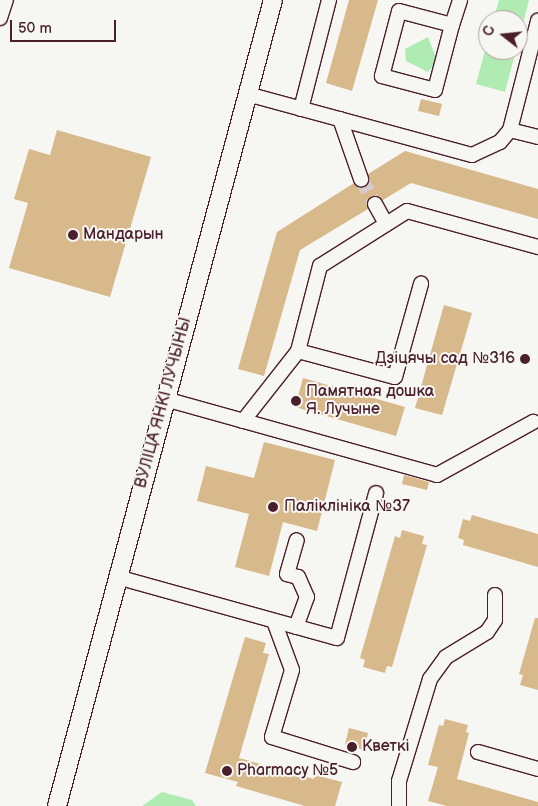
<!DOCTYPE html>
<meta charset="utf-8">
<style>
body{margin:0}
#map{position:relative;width:538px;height:806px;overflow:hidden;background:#f6f6f2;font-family:"Balsamiq Sans",sans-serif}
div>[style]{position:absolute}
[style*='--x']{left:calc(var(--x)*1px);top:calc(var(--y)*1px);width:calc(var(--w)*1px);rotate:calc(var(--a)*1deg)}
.green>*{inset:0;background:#b0ecb2}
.building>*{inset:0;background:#d8b98c}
.minor-tunnel>*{height:14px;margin-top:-7px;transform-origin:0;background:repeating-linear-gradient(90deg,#d4cbca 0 14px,transparent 0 21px)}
.roads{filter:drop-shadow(1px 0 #4a1f2b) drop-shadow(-1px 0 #4a1f2b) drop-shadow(0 1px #4a1f2b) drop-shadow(0 -1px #4a1f2b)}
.minor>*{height:14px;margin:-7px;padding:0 7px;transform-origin:7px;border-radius:7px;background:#f6f6f2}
.major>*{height:18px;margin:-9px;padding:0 9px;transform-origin:9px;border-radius:9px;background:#f6f6f2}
.dots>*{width:14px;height:14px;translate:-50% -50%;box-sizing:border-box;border:2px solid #f6f6f2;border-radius:50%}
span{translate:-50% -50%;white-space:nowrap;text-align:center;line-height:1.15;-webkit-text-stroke:4px #f6f6f2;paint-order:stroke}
.poi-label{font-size:16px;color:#4a1f2b}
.left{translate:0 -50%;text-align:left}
.right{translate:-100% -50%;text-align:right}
.street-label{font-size:16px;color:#4a1f2b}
.north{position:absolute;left:478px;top:10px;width:50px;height:50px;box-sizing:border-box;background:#f6f6f2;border:1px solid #b1a0a2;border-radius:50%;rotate:286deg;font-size:14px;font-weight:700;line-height:20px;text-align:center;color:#4a1f2b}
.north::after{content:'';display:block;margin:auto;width:18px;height:22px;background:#4a1f2b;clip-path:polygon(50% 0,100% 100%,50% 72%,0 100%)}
.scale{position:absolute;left:10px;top:20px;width:106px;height:22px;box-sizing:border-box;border:2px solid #4a1f2b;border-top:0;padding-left:6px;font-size:15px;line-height:18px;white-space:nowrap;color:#4a1f2b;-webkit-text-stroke:4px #f6f6f2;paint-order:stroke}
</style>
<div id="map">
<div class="green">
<div style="clip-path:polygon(499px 0,529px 0,518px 43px,518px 20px,493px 20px)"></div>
<div style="clip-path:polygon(428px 37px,437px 61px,428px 72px,406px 61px,405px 49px)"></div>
<div style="clip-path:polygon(488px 40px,488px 50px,516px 50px,505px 92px,476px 84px)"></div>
<div style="clip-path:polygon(162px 792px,192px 800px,196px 806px,142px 806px)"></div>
</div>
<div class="building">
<div style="clip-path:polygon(349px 0,378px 0,352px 91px,326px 83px)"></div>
<div style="clip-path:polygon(421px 99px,442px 104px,439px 116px,418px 111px)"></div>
<div style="clip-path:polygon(57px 130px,151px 157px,110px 297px,9px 268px,28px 203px,14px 199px,29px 149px,50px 155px)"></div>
<div style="clip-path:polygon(405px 151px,538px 189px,538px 219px,411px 183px,383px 200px,371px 196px,368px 209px,300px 250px,264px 376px,238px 369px,277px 232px,354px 183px,364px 187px,369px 181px,368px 174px)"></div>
<div style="clip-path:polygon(444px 305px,472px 313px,442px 415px,415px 408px)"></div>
<div style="clip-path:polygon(303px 378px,405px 407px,396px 436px,295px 407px)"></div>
<div style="clip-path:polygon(264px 442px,335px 460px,317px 531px,283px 522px,269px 576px,235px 567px,249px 514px,197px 501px,206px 466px,254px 478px)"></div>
<div style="clip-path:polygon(404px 475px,429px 482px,427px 490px,402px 484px)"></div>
<div style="clip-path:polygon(472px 515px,538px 534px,538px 567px,463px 545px,464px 540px,458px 538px,463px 519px,470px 521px)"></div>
<div style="clip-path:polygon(402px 530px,424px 536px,422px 544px,427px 545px,392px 667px,387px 666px,385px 673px,363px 667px,365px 660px,360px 658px,395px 536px,400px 538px)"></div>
<div style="clip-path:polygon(535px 618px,538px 618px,538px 690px,520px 685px,523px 675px,519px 674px)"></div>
<div style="clip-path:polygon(245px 637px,266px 643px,263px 653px,269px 654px,239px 758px,314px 779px,315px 775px,342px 782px,335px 806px,305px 806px,236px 786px,238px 782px,205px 773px)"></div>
<div style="clip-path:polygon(445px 719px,468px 725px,466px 732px,469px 733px,457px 779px,538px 802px,538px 806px,447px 806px,428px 801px,438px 767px,428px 765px,439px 725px,443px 726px)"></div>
<div style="clip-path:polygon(349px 728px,368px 733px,364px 750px,345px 744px)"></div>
</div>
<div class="minor-tunnel">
<div style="--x:361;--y:179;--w:29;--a:61"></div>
</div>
<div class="roads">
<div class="minor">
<div style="--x:399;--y:11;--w:55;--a:14.8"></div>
<div style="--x:452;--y:25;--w:67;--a:104.7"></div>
<div style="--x:435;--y:90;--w:55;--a:-165.2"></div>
<div style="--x:382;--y:76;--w:67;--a:-75.3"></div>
<div style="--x:0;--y:18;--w:19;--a:-72"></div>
<div style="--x:452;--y:25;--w:26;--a:-72"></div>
<div style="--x:247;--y:94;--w:233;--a:15.2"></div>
<div style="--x:472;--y:155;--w:31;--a:-25"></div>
<div style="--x:500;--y:142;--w:16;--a:-50"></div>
<div style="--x:510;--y:130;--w:29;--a:14"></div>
<div style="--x:301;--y:109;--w:113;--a:-75.6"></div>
<div style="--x:340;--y:119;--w:64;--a:70.7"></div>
<div style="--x:510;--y:130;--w:113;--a:-75.6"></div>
<div style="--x:375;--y:204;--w:23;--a:61"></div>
<div style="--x:298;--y:351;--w:100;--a:15"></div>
<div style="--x:395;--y:377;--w:97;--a:-74.4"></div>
<div style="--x:165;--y:399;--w:282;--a:15.6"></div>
<div style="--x:437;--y:475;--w:110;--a:-28.9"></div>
<div style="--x:243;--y:421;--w:89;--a:-51.8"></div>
<div style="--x:298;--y:351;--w:88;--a:-75.5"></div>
<div style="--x:320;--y:266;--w:103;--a:-32.3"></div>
<div style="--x:407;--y:211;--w:136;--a:15.4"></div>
<div style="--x:117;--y:577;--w:228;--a:15.5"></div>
<div style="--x:337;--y:638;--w:150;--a:-74.9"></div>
<div style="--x:274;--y:621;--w:52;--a:69.8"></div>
<div style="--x:292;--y:670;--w:70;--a:106.6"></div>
<div style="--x:272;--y:737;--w:85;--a:17.2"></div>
<div style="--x:296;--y:627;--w:32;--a:-70"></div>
<div style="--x:307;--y:597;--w:22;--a:-114"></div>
<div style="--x:298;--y:577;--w:11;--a:-165"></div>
<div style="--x:287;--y:574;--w:35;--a:-74"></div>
<div style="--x:478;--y:752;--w:62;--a:15.8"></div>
<div style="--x:399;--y:806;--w:25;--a:-90"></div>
<div style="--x:399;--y:781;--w:107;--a:-73.1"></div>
<div style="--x:430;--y:679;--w:27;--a:-54"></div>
<div style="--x:446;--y:657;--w:48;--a:-31.4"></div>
<div style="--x:487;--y:632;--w:14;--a:-56"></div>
<div style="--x:495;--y:620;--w:25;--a:-90"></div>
</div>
<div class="major">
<div style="--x:57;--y:806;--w:834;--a:-75"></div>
</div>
</div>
<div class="dots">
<div style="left:73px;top:235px;background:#4a1f2b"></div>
<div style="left:525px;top:359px;background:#4a1f2b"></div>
<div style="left:296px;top:401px;background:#4a1f2b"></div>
<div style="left:273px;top:507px;background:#4a1f2b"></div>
<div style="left:352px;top:747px;background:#4a1f2b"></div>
<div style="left:227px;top:771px;background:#4a1f2b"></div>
</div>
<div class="poi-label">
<span class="left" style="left:83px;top:235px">Мандарын</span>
<span class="right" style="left:515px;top:359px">Дзіцячы сад №316</span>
<span class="left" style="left:306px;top:401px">Памятная дошка<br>Я. Лучыне</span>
<span class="left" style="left:284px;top:507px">Паліклініка №37</span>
<span class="left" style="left:362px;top:747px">Кветкі</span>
<span class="left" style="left:237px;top:771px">Pharmacy №5</span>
</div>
<div class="street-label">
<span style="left:164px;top:403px;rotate:-75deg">ВУЛІЦА ЯНКІ ЛУЧЫНЫ</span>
</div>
<div class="north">С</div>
<div class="scale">50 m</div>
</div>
